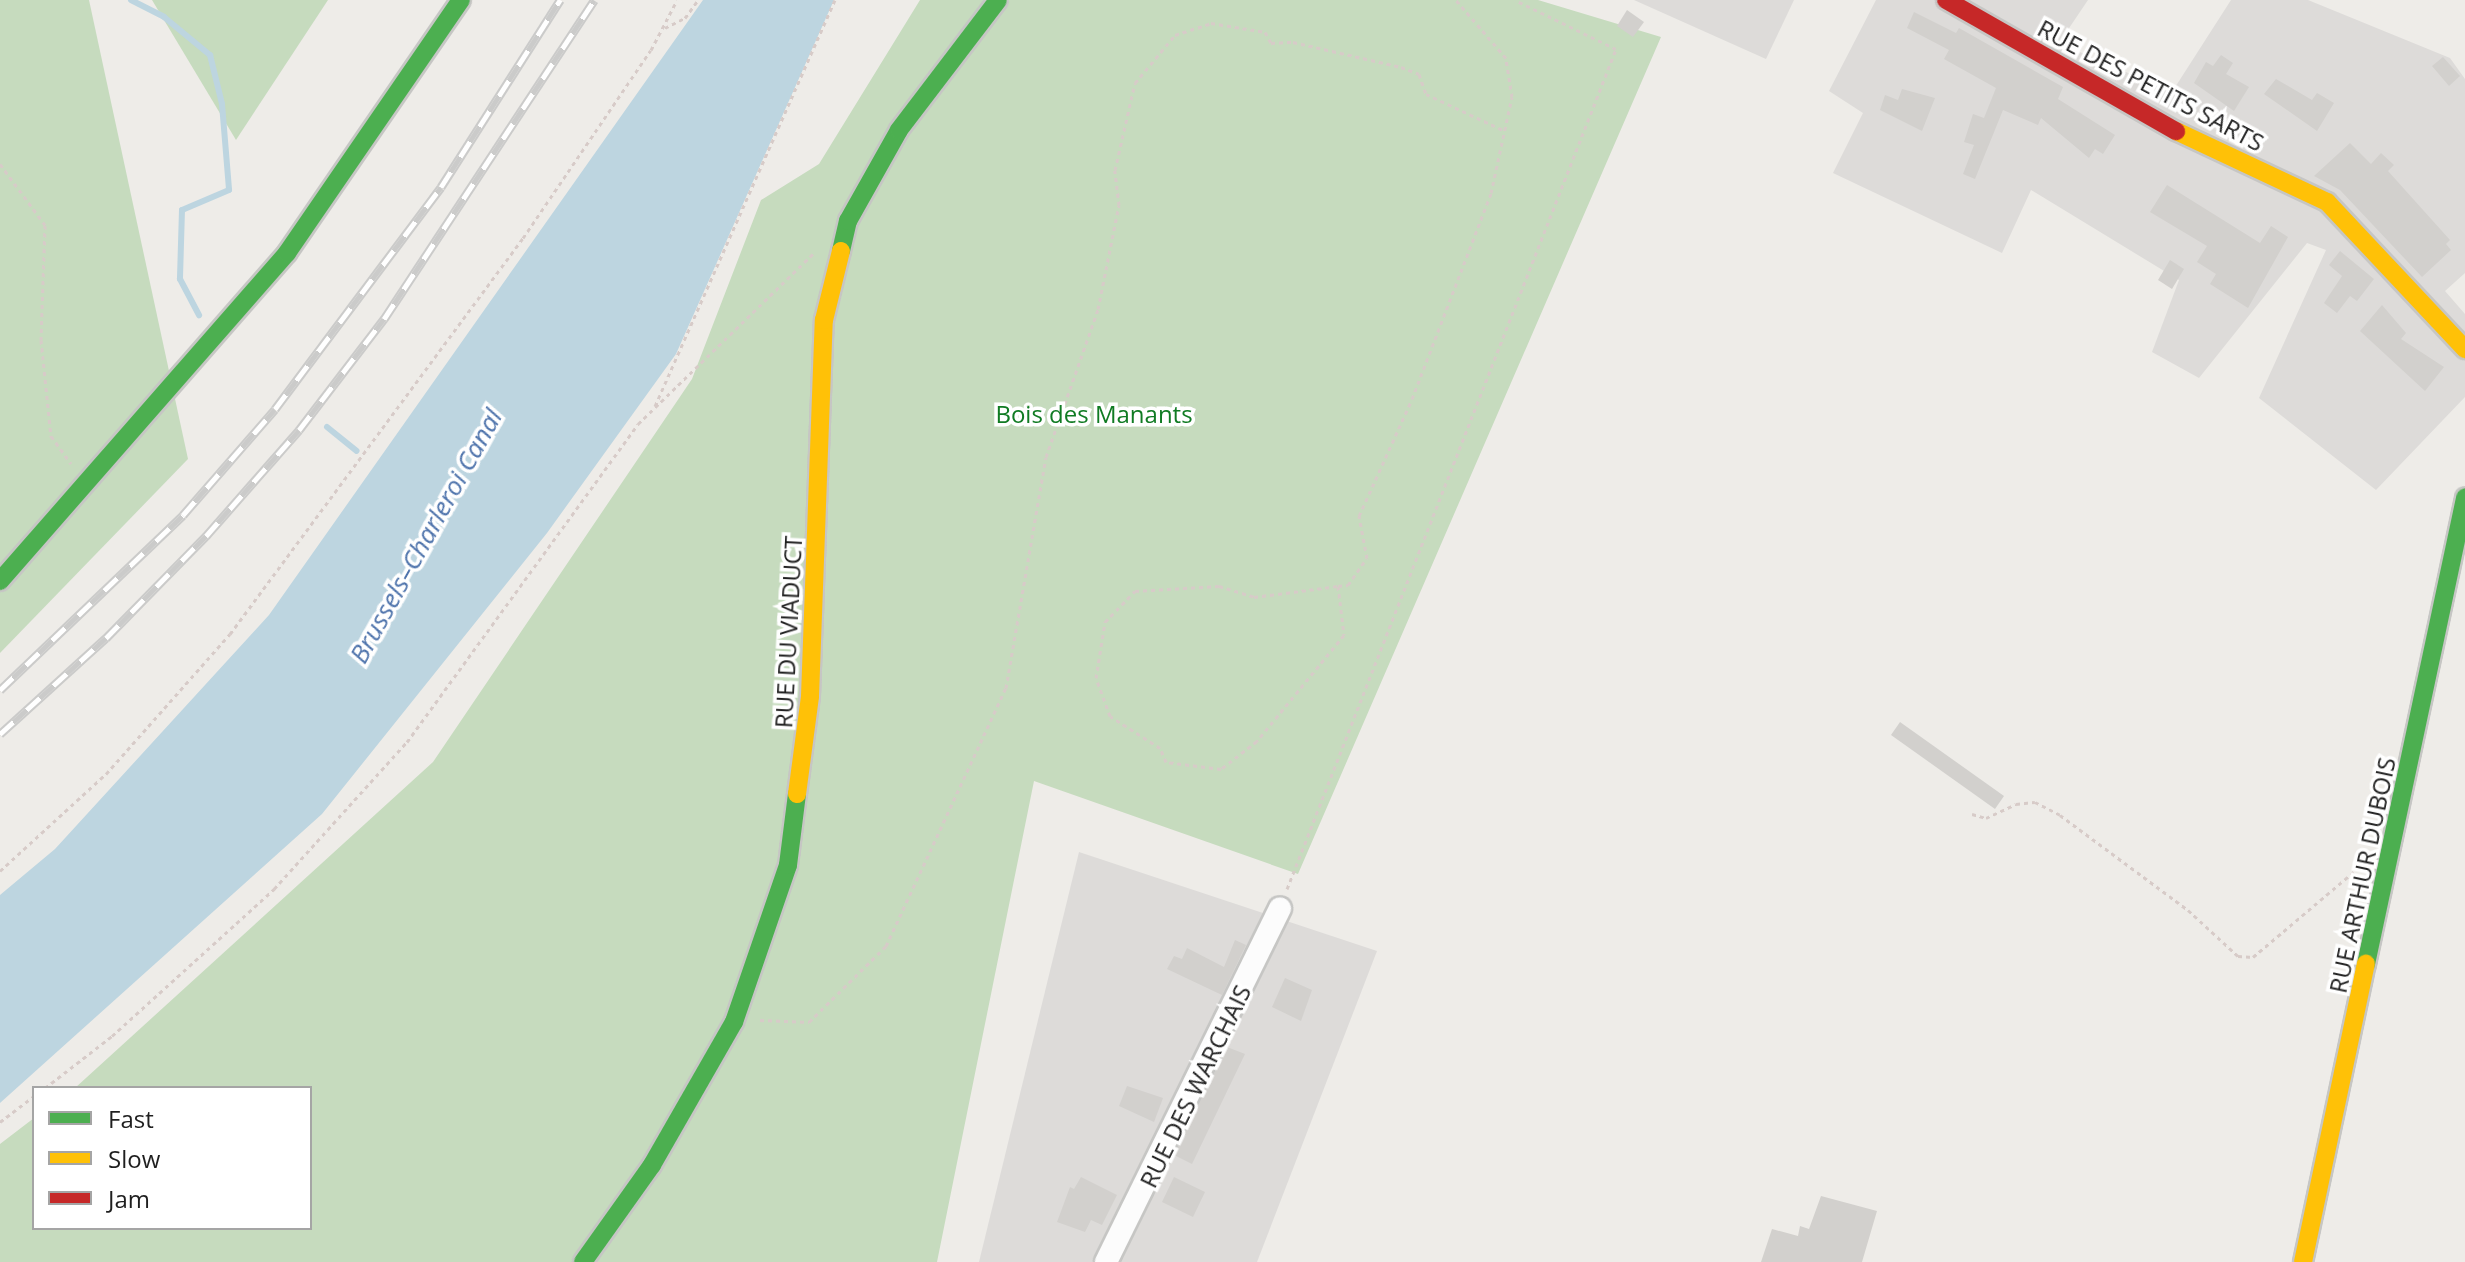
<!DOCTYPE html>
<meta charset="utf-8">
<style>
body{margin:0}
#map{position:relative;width:2465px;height:1262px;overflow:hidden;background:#eeece8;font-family:"Open Sans",sans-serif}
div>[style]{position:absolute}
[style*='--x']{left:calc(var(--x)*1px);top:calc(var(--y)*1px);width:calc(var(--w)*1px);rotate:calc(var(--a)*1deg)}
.residential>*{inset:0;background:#dddbd9}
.forest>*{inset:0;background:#c6dbbe}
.water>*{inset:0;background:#bdd5e0}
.stream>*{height:6px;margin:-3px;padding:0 3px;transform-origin:3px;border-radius:3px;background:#bdd5e0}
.building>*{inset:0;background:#d2d0cd}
.path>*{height:3px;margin-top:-1.5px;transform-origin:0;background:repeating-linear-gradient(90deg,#d7cbc8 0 4px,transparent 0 8px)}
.roads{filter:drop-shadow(2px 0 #c6c6c4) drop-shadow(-2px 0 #c6c6c4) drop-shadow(0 2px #c6c6c4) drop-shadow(0 -2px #c6c6c4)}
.street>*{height:22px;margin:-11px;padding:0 11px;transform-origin:11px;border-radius:11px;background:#fcfcfc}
.fast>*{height:18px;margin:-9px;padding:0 9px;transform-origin:9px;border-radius:9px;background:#4caf50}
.slow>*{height:18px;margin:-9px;padding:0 9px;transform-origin:9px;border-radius:9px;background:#ffc107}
.jam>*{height:18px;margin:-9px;padding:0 9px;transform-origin:9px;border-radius:9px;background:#c62828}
.rail>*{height:9px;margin-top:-4.5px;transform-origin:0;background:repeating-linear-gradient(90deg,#fff 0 18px,#cbcbca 0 36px);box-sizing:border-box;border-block:2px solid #cbcbca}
span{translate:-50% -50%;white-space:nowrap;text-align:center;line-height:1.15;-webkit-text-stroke:7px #fff;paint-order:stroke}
.street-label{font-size:24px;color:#1f1f1f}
.park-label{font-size:24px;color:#107b23}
.water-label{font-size:26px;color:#4f74ac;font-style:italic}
.legend{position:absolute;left:32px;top:1086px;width:280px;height:144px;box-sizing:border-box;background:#fff;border:2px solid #a5a5a5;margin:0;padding:10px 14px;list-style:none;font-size:24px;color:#1f1f1f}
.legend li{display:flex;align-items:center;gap:16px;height:40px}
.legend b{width:40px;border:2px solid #a5a5a5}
</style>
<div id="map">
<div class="residential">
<div style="clip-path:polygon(1634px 0,1794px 0,1766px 59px)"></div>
<div style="clip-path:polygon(1876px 0,2088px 0,2059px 43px,2172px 92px,2231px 0,2308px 0,2450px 58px,2465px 79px,2465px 273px,2445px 291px,2465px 314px,2465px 397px,2376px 490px,2259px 398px,2326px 250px,2307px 243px,2199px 378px,2152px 352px,2179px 280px,2031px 190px,2002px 253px,1833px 173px,1863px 113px,1829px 91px)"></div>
<div style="clip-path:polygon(1079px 852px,1377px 951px,1257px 1262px,979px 1262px)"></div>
</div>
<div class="forest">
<div style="clip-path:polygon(0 0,89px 0,188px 459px,0 653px)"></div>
<div style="clip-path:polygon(152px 0,328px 0,236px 140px)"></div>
<div style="clip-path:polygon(920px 0,1538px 0,1661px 37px,1298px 874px,1034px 781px,937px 1262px,0 1262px,0 1144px,34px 1118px,34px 1228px,310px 1228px,310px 1088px,75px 1088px,433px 762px,692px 379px,761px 200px,819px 164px)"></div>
</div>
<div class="water">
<div style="clip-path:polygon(703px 0,834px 0,676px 354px,547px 533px,322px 814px,0 1103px,0 895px,55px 849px,269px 615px)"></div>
</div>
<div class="stream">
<div style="--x:131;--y:0;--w:37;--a:27"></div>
<div style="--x:164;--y:17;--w:60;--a:39.6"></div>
<div style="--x:210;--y:55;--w:50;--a:76.2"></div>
<div style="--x:222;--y:104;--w:86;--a:85.3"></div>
<div style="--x:229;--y:190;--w:51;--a:156.9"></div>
<div style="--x:182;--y:210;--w:69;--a:91.7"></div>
<div style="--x:180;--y:279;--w:41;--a:62.2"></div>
<div style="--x:327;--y:427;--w:38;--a:39"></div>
</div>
<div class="building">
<div style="clip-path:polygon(1627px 10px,1644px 22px,1633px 37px,1617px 26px)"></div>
<div style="clip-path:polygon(1914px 12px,1956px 33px,1959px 28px,2063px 87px,2058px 99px,2115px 135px,2103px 154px,2095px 149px,2089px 158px,2041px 118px,2038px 125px,2003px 110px,1975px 179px,1963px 174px,1974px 145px,1964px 142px,1973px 114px,1984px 118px,1996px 88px,1944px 59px,1949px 50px,1907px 28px)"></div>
<div style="clip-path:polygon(2221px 55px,2233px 63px,2226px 74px,2249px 87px,2234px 111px,2194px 83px,2206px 62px,2213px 66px)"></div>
<div style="clip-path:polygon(2443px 57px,2460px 76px,2449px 86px,2432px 66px)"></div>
<div style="clip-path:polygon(2276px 79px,2312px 100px,2317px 93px,2334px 103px,2317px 131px,2264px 94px)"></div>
<div style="clip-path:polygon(1902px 89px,1935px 98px,1922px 131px,1880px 110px,1885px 95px,1898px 100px)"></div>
<div style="clip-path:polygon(2350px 143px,2371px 164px,2381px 153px,2394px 165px,2388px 171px,2450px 240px,2446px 244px,2451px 250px,2422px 277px,2340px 190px,2314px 176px)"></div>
<div style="clip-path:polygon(2167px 185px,2260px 243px,2271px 226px,2288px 237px,2248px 308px,2210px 284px,2216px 274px,2197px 262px,2207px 246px,2150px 212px)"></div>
<div style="clip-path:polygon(2340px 251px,2374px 279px,2357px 301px,2350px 296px,2337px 313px,2324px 303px,2342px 276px,2329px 265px)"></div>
<div style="clip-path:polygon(2170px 260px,2184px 269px,2172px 289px,2158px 280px)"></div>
<div style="clip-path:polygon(2382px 305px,2406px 333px,2401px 339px,2444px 367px,2425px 391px,2360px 331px)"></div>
<div style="clip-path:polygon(1900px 722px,2004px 796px,1995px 809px,1891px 735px)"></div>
<div style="clip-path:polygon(1235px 940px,1246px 945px,1222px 995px,1167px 969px,1174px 956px,1182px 959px,1187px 948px,1224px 967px)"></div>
<div style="clip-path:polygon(1285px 978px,1312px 990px,1301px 1021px,1272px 1007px)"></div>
<div style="clip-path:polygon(1227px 1047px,1245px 1054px,1192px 1164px,1174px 1155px)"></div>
<div style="clip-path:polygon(1127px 1086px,1163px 1098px,1154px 1122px,1119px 1106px)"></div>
<div style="clip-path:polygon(1081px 1177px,1117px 1195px,1102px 1225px,1091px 1220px,1085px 1232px,1057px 1222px,1070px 1187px,1074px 1189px)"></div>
<div style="clip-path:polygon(1174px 1177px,1205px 1192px,1193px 1217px,1162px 1202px)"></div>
<div style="clip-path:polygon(1821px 1196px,1877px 1211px,1862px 1262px,1761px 1262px,1772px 1229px,1798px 1236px,1800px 1226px,1809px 1229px)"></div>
</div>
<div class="path">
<div style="--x:665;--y:28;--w:22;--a:-27"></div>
<div style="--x:685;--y:18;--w:22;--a:-54"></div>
<div style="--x:0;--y:164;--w:76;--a:53.6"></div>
<div style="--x:45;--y:225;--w:115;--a:92"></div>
<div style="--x:41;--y:340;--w:97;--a:84.1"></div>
<div style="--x:51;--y:436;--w:34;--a:54"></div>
<div style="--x:655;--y:406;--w:444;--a:-66.1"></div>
<div style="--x:1338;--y:586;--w:49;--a:83"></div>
<div style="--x:1344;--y:635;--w:137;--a:129.4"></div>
<div style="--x:1257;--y:741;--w:46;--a:142.1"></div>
<div style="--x:1221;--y:769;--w:55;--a:-172.7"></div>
<div style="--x:1166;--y:762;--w:15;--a:-113"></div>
<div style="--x:1160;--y:748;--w:59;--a:-147.4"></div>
<div style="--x:1110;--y:716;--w:40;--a:-110.2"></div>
<div style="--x:1096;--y:678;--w:57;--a:-80.9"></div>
<div style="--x:1105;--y:622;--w:43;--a:-45.9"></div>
<div style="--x:1135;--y:591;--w:84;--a:-3.4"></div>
<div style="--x:1219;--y:586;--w:37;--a:17"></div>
<div style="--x:1254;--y:597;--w:85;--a:-7.5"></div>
<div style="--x:1338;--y:586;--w:10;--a:-6"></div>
<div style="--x:1348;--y:585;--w:33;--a:-55"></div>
<div style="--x:1367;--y:558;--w:43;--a:-100.8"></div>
<div style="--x:1359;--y:516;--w:128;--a:-65.6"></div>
<div style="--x:1412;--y:399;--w:221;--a:-69"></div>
<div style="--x:1491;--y:193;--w:98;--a:-77.7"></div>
<div style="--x:1512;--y:97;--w:39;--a:-99"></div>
<div style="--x:1506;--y:58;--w:77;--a:-130.8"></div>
<div style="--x:1972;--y:814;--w:15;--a:16"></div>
<div style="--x:1986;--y:818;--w:33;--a:-25"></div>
<div style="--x:2016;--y:804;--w:19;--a:-6"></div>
<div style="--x:2035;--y:802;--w:28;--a:27"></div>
<div style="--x:2060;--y:815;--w:159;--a:36.6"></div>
<div style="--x:2188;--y:910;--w:68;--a:42.6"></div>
<div style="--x:2238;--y:956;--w:15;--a:4"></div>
<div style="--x:2253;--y:957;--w:143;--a:-40.2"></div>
<div style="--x:0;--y:871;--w:144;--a:-42.5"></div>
<div style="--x:106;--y:774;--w:187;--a:-48.5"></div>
<div style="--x:230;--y:634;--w:493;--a:-53.5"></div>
<div style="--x:523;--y:238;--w:227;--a:-55.8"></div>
<div style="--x:651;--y:50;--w:56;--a:-62.5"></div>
<div style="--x:1287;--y:889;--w:902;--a:-68.61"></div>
<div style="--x:1616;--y:49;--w:112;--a:-154.1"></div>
<div style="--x:760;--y:1020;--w:49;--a:2.3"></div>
<div style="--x:809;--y:1022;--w:108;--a:-44.6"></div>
<div style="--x:886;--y:946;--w:285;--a:-65.1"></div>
<div style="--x:1006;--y:688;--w:234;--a:-80.2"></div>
<div style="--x:1046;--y:457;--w:157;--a:-70.6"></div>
<div style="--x:1098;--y:309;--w:106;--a:-78.6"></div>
<div style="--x:1119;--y:205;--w:35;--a:-97"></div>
<div style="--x:1115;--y:170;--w:89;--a:-77.1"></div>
<div style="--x:1135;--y:83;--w:62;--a:-50.2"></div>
<div style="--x:1175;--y:35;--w:38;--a:-18"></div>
<div style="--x:1211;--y:23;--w:55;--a:9.5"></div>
<div style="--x:1265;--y:32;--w:13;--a:61"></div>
<div style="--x:1271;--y:43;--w:22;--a:-3"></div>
<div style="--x:1293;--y:42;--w:111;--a:13"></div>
<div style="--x:1401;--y:67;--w:19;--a:21"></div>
<div style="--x:1419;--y:74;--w:21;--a:71"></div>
<div style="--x:1426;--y:94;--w:87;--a:25.1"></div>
<div style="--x:45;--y:1088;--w:85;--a:-37.8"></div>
<div style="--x:112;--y:1036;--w:219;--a:-42.2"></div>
<div style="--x:274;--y:889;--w:198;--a:-47.9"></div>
<div style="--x:407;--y:742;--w:393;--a:-54"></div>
<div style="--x:638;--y:424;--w:245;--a:-44.2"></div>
<div style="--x:0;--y:1122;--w:43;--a:-37.4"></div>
</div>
<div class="roads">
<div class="street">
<div style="--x:1106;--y:1262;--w:394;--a:-63.8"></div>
</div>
<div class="fast">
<div style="--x:841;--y:251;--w:31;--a:-77"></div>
<div style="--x:848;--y:221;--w:104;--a:-60.7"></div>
<div style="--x:899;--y:130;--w:163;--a:-52.7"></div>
<div style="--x:0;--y:581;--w:436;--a:-48.8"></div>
<div style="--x:287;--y:253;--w:307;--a:-55.5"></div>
<div style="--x:2366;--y:964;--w:477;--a:-78"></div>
<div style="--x:583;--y:1262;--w:119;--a:-54.6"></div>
<div style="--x:652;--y:1165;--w:165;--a:-60.2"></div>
<div style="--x:734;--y:1022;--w:166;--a:-71"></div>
<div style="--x:788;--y:865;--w:72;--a:-82.8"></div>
</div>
<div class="slow">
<div style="--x:2176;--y:131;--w:167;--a:25.2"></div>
<div style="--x:2327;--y:202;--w:202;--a:46.8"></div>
<div style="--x:797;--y:794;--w:99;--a:-82.4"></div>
<div style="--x:810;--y:696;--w:376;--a:-87.9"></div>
<div style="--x:824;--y:320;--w:71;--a:-76.2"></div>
<div style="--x:2303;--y:1262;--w:305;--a:-78.1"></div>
</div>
<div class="jam">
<div style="--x:1946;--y:0;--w:265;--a:29.7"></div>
</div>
</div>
<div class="rail">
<div style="--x:0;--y:690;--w:253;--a:-43.7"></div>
<div style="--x:183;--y:515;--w:140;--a:-49"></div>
<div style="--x:275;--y:409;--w:277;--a:-53.2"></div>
<div style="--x:441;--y:187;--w:222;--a:-57.5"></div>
<div style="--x:0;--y:734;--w:143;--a:-42.2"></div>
<div style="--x:106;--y:638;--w:143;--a:-45.6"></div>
<div style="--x:206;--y:536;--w:141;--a:-48.7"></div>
<div style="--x:299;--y:430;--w:140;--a:-52.6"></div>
<div style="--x:384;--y:319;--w:382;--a:-56.6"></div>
</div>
<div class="street-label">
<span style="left:2151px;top:85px;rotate:28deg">RUE DES PETITS SARTS</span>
<span style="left:788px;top:632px;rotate:-87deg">RUE DU VIADUCT</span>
<span style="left:2362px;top:875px;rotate:-78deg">RUE ARTHUR DUBOIS</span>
<span style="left:1195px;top:1086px;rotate:-64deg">RUE DES WARCHAIS</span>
</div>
<div class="park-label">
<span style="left:1094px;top:414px">Bois des Manants</span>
</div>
<div class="water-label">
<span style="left:426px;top:536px;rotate:-61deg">Brussels–Charleroi Canal</span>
</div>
<ul class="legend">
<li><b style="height:10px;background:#4caf50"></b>Fast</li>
<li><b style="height:10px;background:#ffc107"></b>Slow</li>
<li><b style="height:10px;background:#c62828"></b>Jam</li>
</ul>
</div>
